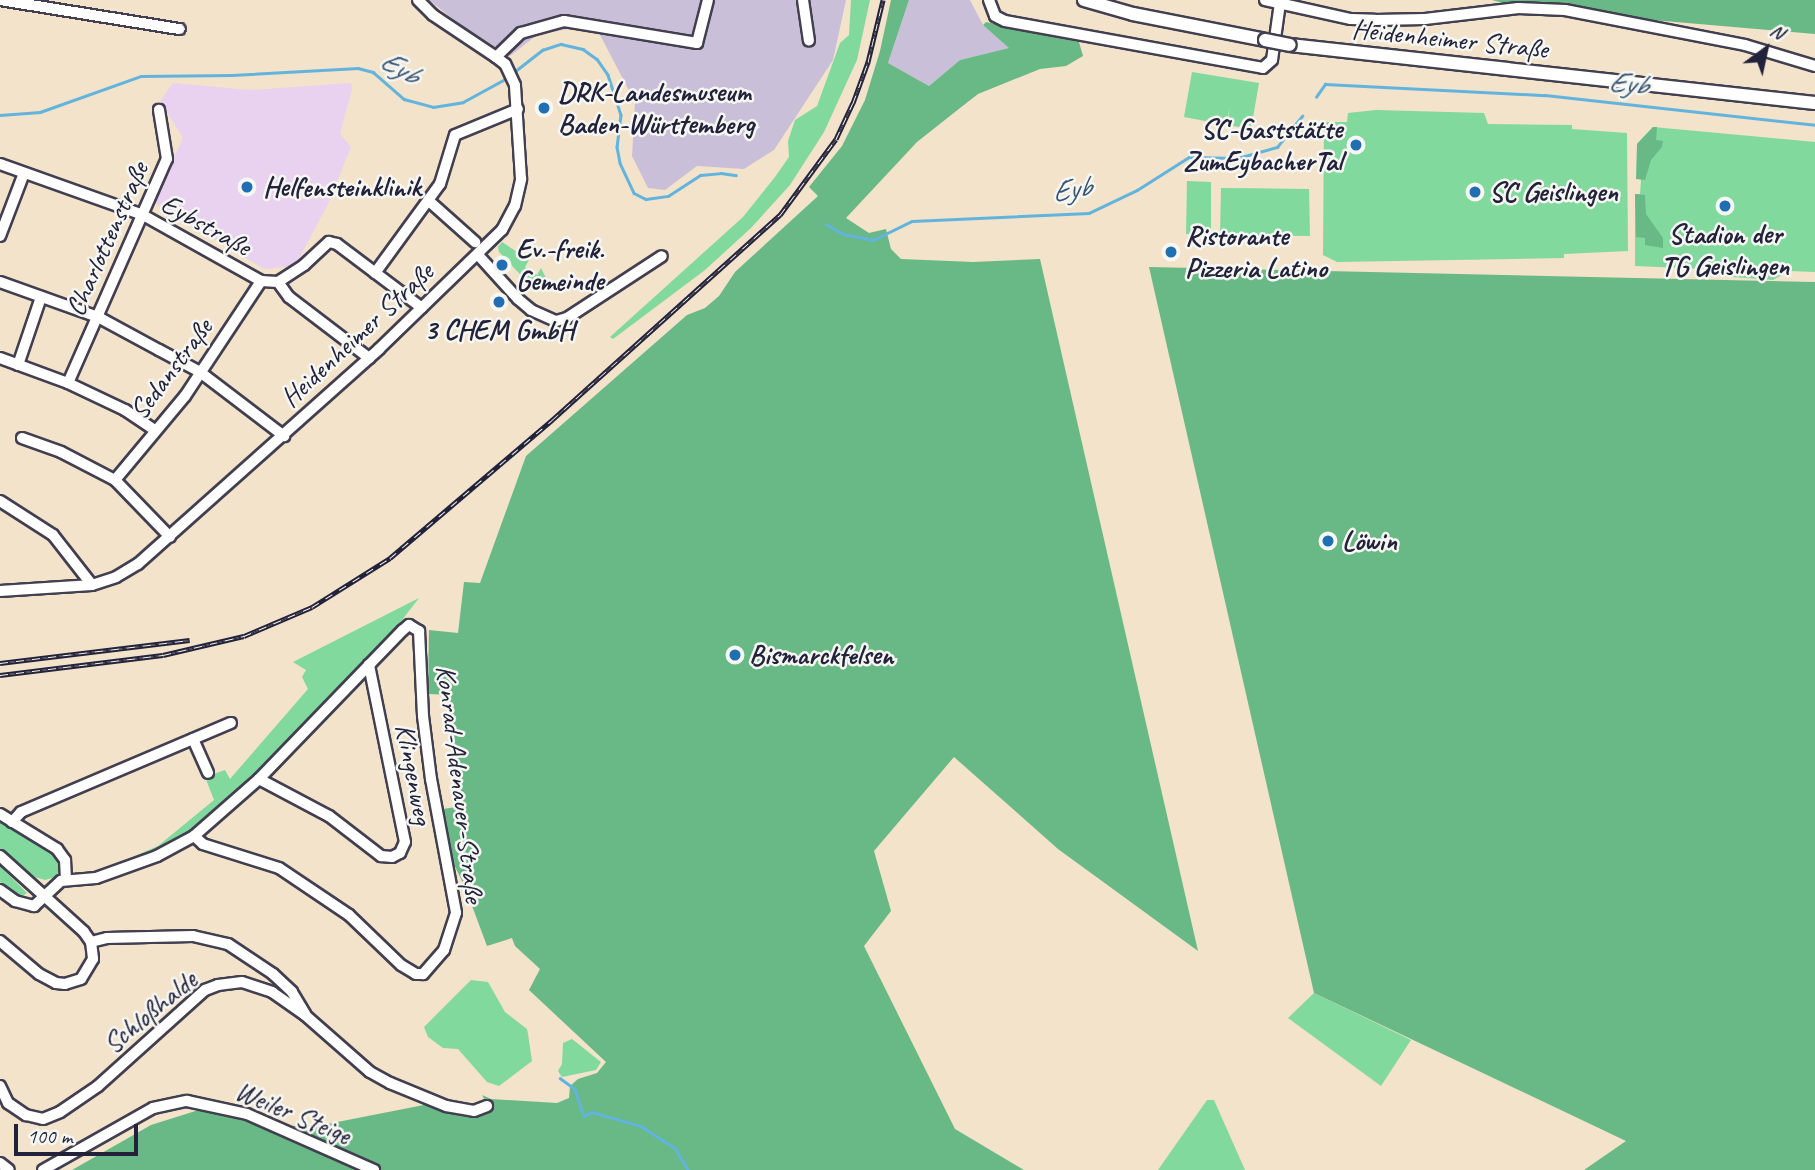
<!DOCTYPE html>
<meta charset="utf-8">
<style>
body{margin:0}
#map{position:relative;width:1815px;height:1170px;overflow:hidden;background:#f2e3ca;font-family:Caveat,sans-serif}
div>[style]{position:absolute}
[style*='--x']{left:calc(var(--x)*1px);top:calc(var(--y)*1px);width:calc(var(--w)*1px);rotate:calc(var(--a)*1deg)}
.built>*{inset:0;background:#e8d2ef}
.industrial>*{inset:0;background:#c9bfd8}
.green>*{inset:0;background:#81d99e}
.forest>*{inset:0;background:#68b985}
.stream>*{height:2.5px;margin:-1.25px;padding:0 1.25px;transform-origin:1.25px;border-radius:1.25px;background:#62b4dd}
.roads{filter:drop-shadow(2px 0 #413f50) drop-shadow(-2px 0 #413f50) drop-shadow(0 2px #413f50) drop-shadow(0 -2px #413f50)}
.minor>*{height:10px;margin:-5px;padding:0 5px;transform-origin:5px;border-radius:5px;background:#fff}
.major>*{height:12px;margin:-6px;padding:0 6px;transform-origin:6px;border-radius:6px;background:#fff}
.rail>*{height:5px;margin-top:-2.5px;transform-origin:0;background:repeating-linear-gradient(90deg,#f6f6f2 0 8px,#22223b 0 16px);box-sizing:border-box;border-block:2px solid #22223b}
.bridges{filter:drop-shadow(2px 0 #413f50) drop-shadow(-2px 0 #413f50) drop-shadow(0 2px #413f50) drop-shadow(0 -2px #413f50)}
.major-bridge>*{height:12px;margin:-6px;padding:0 6px;transform-origin:6px;border-radius:6px;background:#fff}
.dots>*{width:19px;height:19px;translate:-50% -50%;box-sizing:border-box;border:4px solid #f6f6f2;border-radius:50%}
span{translate:-50% -50%;white-space:nowrap;text-align:center;line-height:1.15;-webkit-text-stroke:5px #f6f6f2;paint-order:stroke}
.street-label{font-size:28px;color:#22223b}
.poi-label{font-size:28px;color:#22223b;font-weight:700}
.left{translate:0 -50%;text-align:left}
.right{translate:-100% -50%;text-align:right}
.water-label{font-size:30px;color:#385574;font-style:italic}
.north{position:absolute;left:1731px;top:14px;width:70px;height:70px;-webkit-text-stroke:5px #f6f6f2;paint-order:stroke;rotate:33deg;font-size:19px;font-weight:700;line-height:28px;text-align:center;color:#22223b}
.north::after{content:'';display:block;margin:auto;width:24px;height:32px;background:#22223b;clip-path:polygon(50% 0,100% 100%,50% 72%,0 100%)}
.scale{position:absolute;left:14px;top:1124px;width:124px;height:32px;box-sizing:border-box;border:4px solid #22223b;border-top:0;padding-left:9px;font-size:21px;line-height:24px;white-space:nowrap;color:#22223b;-webkit-text-stroke:5px #f6f6f2;paint-order:stroke}
</style>
<div id="map">
<div class="built">
<div style="clip-path:polygon(173px 83px,250px 90px,351px 83px,352px 89px,340px 134px,351px 147px,328px 204px,295px 266px,264px 269px,153px 202px,183px 138px,160px 101px)"></div>
</div>
<div class="industrial">
<div style="clip-path:polygon(429px 0,846px 0,833px 60px,774px 150px,744px 169px,697px 166px,665px 190px,648px 188px,632px 156px,635px 102px,599px 33px,568px 29px,537px 35px,510px 56px,458px 23px)"></div>
<div style="clip-path:polygon(909px 0,970px 0,983px 25px,1010px 48px,960px 60px,929px 86px,888px 63px)"></div>
</div>
<div class="green">
<div style="clip-path:polygon(851px 0,870px 0,857px 60px,824px 132px,790px 185px,751px 228px,705px 270px,613px 339px,610px 337px,743px 217px,775px 177px,789px 157px,788px 141px,795px 120px,817px 106px,840px 43px,849px 35px)"></div>
<div style="clip-path:polygon(1192px 72px,1259px 83px,1251px 129px,1227px 125px,1230px 106px,1226px 125px,1184px 117px)"></div>
<div style="clip-path:polygon(1376px 110px,1484px 113px,1488px 124px,1572px 125px,1572px 129px,1627px 133px,1628px 251px,1564px 254px,1564px 258px,1337px 262px,1323px 255px,1324px 122px,1347px 122px,1348px 113px)"></div>
<div style="clip-path:polygon(1653px 127px,1815px 142px,1815px 272px,1789px 271px,1773px 280px,1720px 276px,1704px 269px,1635px 266px,1635px 194px,1640px 194px,1641px 180px,1637px 144px)"></div>
<div style="clip-path:polygon(1187px 181px,1211px 182px,1211px 234px,1186px 234px)"></div>
<div style="clip-path:polygon(1221px 188px,1309px 189px,1310px 236px,1220px 235px)"></div>
<div style="clip-path:polygon(502px 242px,529px 260px,525px 267px,537px 275px,541px 268px,547px 280px,532px 287px,499px 252px,498px 247px)"></div>
<div style="clip-path:polygon(419px 598px,392px 633px,231px 799px,200px 826px,169px 845px,107px 871px,107px 868px,158px 846px,214px 800px,205px 777px,225px 770px,230px 779px,308px 689px,302px 677px,306px 670px,293px 662px)"></div>
<div style="clip-path:polygon(0 818px,58px 856px,60px 870px,55px 877px,45px 880px,31px 876px,0 849px)"></div>
<div style="clip-path:polygon(0 866px,27px 893px,21px 897px,0 882px)"></div>
<div style="clip-path:polygon(471px 980px,488px 982px,505px 1012px,527px 1029px,528px 1034px,532px 1061px,499px 1086px,487px 1082px,458px 1049px,443px 1048px,428px 1037px,424px 1027px)"></div>
<div style="clip-path:polygon(1314px 993px,1411px 1040px,1381px 1086px,1288px 1018px)"></div>
<div style="clip-path:polygon(572px 1039px,601px 1062px,596px 1070px,562px 1077px,558px 1071px,562px 1064px,563px 1043px)"></div>
<div style="clip-path:polygon(1207px 1100px,1214px 1100px,1245px 1170px,1158px 1170px)"></div>
</div>
<div class="forest">
<div style="clip-path:polygon(891px 0,909px 0,888px 63px,929px 86px,960px 60px,1009px 48px,983px 25px,986px 22px,1079px 42px,1083px 56px,1066px 66px,1040px 69px,978px 94px,960px 108px,917px 142px,846px 218px,869px 233px,886px 229px,891px 249px,901px 259px,973px 262px,1040px 259px,1198px 951px,1058px 849px,954px 757px,874px 851px,891px 911px,864px 946px,955px 1129px,1024px 1170px,72px 1170px,151px 1125px,205px 1108px,263px 1127px,322px 1125px,429px 1104px,454px 1113px,481px 1116px,489px 1107px,482px 1095px,491px 1099px,557px 1103px,569px 1098px,570px 1086px,578px 1079px,597px 1073px,606px 1062px,529px 990px,540px 969px,515px 946px,512px 938px,487px 946px,465px 887px,448px 852px,443px 809px,462px 806px,449px 695px,428px 694px,429px 630px,458px 633px,464px 582px,480px 583px,526px 456px,687px 315px,705px 308px,719px 296px,735px 272px,818px 196px,809px 187px,842px 146px,865px 100px,880px 51px)"></div>
<div style="clip-path:polygon(1492px 0,1815px 0,1815px 34px,1525px 9px)"></div>
<div style="clip-path:polygon(1653px 127px,1657px 127px,1656px 140px,1663px 141px,1662px 147px,1651px 160px,1645px 180px,1636px 179px,1637px 144px)"></div>
<div style="clip-path:polygon(1635px 194px,1645px 195px,1646px 214px,1663px 238px,1663px 248px,1645px 245px,1645px 238px,1636px 237px)"></div>
<div style="clip-path:polygon(1149px 267px,1815px 282px,1815px 1170px,1584px 1170px,1626px 1141px,1314px 993px)"></div>
</div>
<div class="stream">
<div style="--x:514;--y:72;--w:36;--a:-38"></div>
<div style="--x:542;--y:50;--w:20;--a:-18"></div>
<div style="--x:561;--y:44;--w:23;--a:13"></div>
<div style="--x:583;--y:49;--w:17;--a:36"></div>
<div style="--x:597;--y:59;--w:19;--a:55"></div>
<div style="--x:608;--y:75;--w:42;--a:72"></div>
<div style="--x:621;--y:115;--w:32;--a:97"></div>
<div style="--x:617;--y:147;--w:16;--a:79"></div>
<div style="--x:620;--y:163;--w:33;--a:65"></div>
<div style="--x:634;--y:193;--w:13;--a:27"></div>
<div style="--x:646;--y:199;--w:22;--a:-8"></div>
<div style="--x:668;--y:196;--w:38;--a:-33"></div>
<div style="--x:700;--y:175;--w:21;--a:-5"></div>
<div style="--x:721;--y:173;--w:15;--a:8"></div>
<div style="--x:1316;--y:97;--w:16;--a:-55"></div>
<div style="--x:1325;--y:84;--w:220;--a:2.9"></div>
<div style="--x:1545;--y:95;--w:272;--a:6.3"></div>
<div style="--x:0;--y:115;--w:40;--a:-4.3"></div>
<div style="--x:40;--y:112;--w:107;--a:-19.6"></div>
<div style="--x:141;--y:76;--w:91;--a:-0.6"></div>
<div style="--x:232;--y:75;--w:126;--a:-3.2"></div>
<div style="--x:358;--y:68;--w:16;--a:15"></div>
<div style="--x:373;--y:72;--w:41;--a:41.1"></div>
<div style="--x:404;--y:99;--w:30;--a:15"></div>
<div style="--x:433;--y:107;--w:30;--a:-9"></div>
<div style="--x:463;--y:102;--w:52;--a:-28.5"></div>
<div style="--x:826;--y:224;--w:20;--a:30"></div>
<div style="--x:843;--y:234;--w:31;--a:11"></div>
<div style="--x:873;--y:240;--w:43;--a:-26"></div>
<div style="--x:912;--y:221;--w:177;--a:-2.6"></div>
<div style="--x:1089;--y:213;--w:53;--a:-25.6"></div>
<div style="--x:1137;--y:190;--w:62;--a:-32.4"></div>
<div style="--x:1189;--y:157;--w:49;--a:1.2"></div>
<div style="--x:1238;--y:158;--w:41;--a:-15.8"></div>
<div style="--x:1277;--y:147;--w:40;--a:-51"></div>
<div style="--x:560;--y:1078;--w:19;--a:36"></div>
<div style="--x:575;--y:1089;--w:28;--a:72"></div>
<div style="--x:584;--y:1116;--w:9;--a:-27"></div>
<div style="--x:592;--y:1112;--w:51;--a:15.9"></div>
<div style="--x:641;--y:1126;--w:40;--a:32.9"></div>
<div style="--x:675;--y:1148;--w:26;--a:59"></div>
</div>
<div class="roads">
<div class="minor">
<div style="--x:0;--y:0;--w:182;--a:9.2"></div>
<div style="--x:803;--y:0;--w:41;--a:81.7"></div>
<div style="--x:989;--y:0;--w:17;--a:69"></div>
<div style="--x:995;--y:16;--w:11;--a:27"></div>
<div style="--x:1005;--y:21;--w:262;--a:10.3"></div>
<div style="--x:1263;--y:68;--w:12;--a:-42"></div>
<div style="--x:1272;--y:60;--w:58;--a:-82"></div>
<div style="--x:1265;--y:0;--w:88;--a:12.5"></div>
<div style="--x:1351;--y:19;--w:24;--a:2"></div>
<div style="--x:1375;--y:20;--w:50;--a:-1.1"></div>
<div style="--x:1425;--y:19;--w:94;--a:-6.7"></div>
<div style="--x:1518;--y:8;--w:47;--a:2.4"></div>
<div style="--x:1565;--y:10;--w:183;--a:11"></div>
<div style="--x:1745;--y:45;--w:73;--a:16.7"></div>
<div style="--x:496;--y:57;--w:35;--a:-44"></div>
<div style="--x:521;--y:33;--w:45;--a:-15.6"></div>
<div style="--x:564;--y:21;--w:135;--a:9.4"></div>
<div style="--x:697;--y:43;--w:44;--a:-75.7"></div>
<div style="--x:0;--y:164;--w:152;--a:19.6"></div>
<div style="--x:143;--y:215;--w:135;--a:29.2"></div>
<div style="--x:261;--y:281;--w:17;--a:3"></div>
<div style="--x:278;--y:282;--w:19;--a:54"></div>
<div style="--x:289;--y:297;--w:101;--a:37.3"></div>
<div style="--x:429;--y:201;--w:62;--a:41.7"></div>
<div style="--x:0;--y:236;--w:67;--a:-69.1"></div>
<div style="--x:479;--y:256;--w:58;--a:47.8"></div>
<div style="--x:518;--y:299;--w:17;--a:40"></div>
<div style="--x:531;--y:310;--w:27;--a:24"></div>
<div style="--x:556;--y:321;--w:11;--a:-15"></div>
<div style="--x:567;--y:318;--w:113;--a:-33.1"></div>
<div style="--x:375;--y:273;--w:110;--a:-53.9"></div>
<div style="--x:440;--y:184;--w:51;--a:-73"></div>
<div style="--x:455;--y:135;--w:68;--a:-22.4"></div>
<div style="--x:0;--y:282;--w:104;--a:19.7"></div>
<div style="--x:98;--y:317;--w:69;--a:28.4"></div>
<div style="--x:159;--y:350;--w:47;--a:28.2"></div>
<div style="--x:200;--y:372;--w:106;--a:37.3"></div>
<div style="--x:278;--y:282;--w:31;--a:-33"></div>
<div style="--x:304;--y:265;--w:34;--a:-43"></div>
<div style="--x:329;--y:242;--w:8;--a:14"></div>
<div style="--x:337;--y:244;--w:106;--a:37"></div>
<div style="--x:0;--y:358;--w:72;--a:20.2"></div>
<div style="--x:68;--y:383;--w:63;--a:25.3"></div>
<div style="--x:125;--y:410;--w:36;--a:34"></div>
<div style="--x:18;--y:365;--w:72;--a:-71.3"></div>
<div style="--x:68;--y:383;--w:245;--a:-66.2"></div>
<div style="--x:167;--y:159;--w:50;--a:-99.3"></div>
<div style="--x:22;--y:438;--w:41;--a:19.7"></div>
<div style="--x:61;--y:452;--w:61;--a:27.4"></div>
<div style="--x:115;--y:480;--w:79;--a:46"></div>
<div style="--x:115;--y:480;--w:109;--a:-50.2"></div>
<div style="--x:185;--y:396;--w:138;--a:-56.5"></div>
<div style="--x:0;--y:501;--w:63;--a:32.7"></div>
<div style="--x:53;--y:535;--w:63;--a:52"></div>
<div style="--x:0;--y:591;--w:92;--a:-3.7"></div>
<div style="--x:92;--y:585;--w:25;--a:-18"></div>
<div style="--x:116;--y:577;--w:26;--a:-31"></div>
<div style="--x:138;--y:564;--w:323;--a:-41.7"></div>
<div style="--x:379;--y:349;--w:171;--a:-44.1"></div>
<div style="--x:502;--y:230;--w:27;--a:-62"></div>
<div style="--x:515;--y:206;--w:28;--a:-77"></div>
<div style="--x:521;--y:179;--w:94;--a:-93.7"></div>
<div style="--x:515;--y:85;--w:23;--a:-115"></div>
<div style="--x:505;--y:64;--w:11;--a:-142"></div>
<div style="--x:496;--y:57;--w:76;--a:-146.3"></div>
<div style="--x:433;--y:15;--w:21;--a:-135"></div>
<div style="--x:193;--y:739;--w:37;--a:66"></div>
<div style="--x:259;--y:779;--w:79;--a:27.9"></div>
<div style="--x:329;--y:816;--w:66;--a:37.6"></div>
<div style="--x:381;--y:856;--w:11;--a:5"></div>
<div style="--x:392;--y:857;--w:9;--a:-27"></div>
<div style="--x:400;--y:853;--w:12;--a:-66"></div>
<div style="--x:405;--y:842;--w:181;--a:-101.5"></div>
<div style="--x:0;--y:814;--w:67;--a:31.6"></div>
<div style="--x:57;--y:849;--w:14;--a:54"></div>
<div style="--x:65;--y:860;--w:19;--a:87"></div>
<div style="--x:12;--y:822;--w:13;--a:-48"></div>
<div style="--x:21;--y:812;--w:228;--a:-23"></div>
<div style="--x:0;--y:856;--w:113;--a:42.1"></div>
<div style="--x:84;--y:932;--w:12;--a:55"></div>
<div style="--x:91;--y:942;--w:17;--a:83"></div>
<div style="--x:93;--y:959;--w:23;--a:121"></div>
<div style="--x:81;--y:979;--w:17;--a:163"></div>
<div style="--x:65;--y:984;--w:9;--a:-174"></div>
<div style="--x:56;--y:983;--w:19;--a:-152"></div>
<div style="--x:39;--y:974;--w:51;--a:-139.8"></div>
<div style="--x:0;--y:890;--w:19;--a:36"></div>
<div style="--x:15;--y:901;--w:20;--a:15"></div>
<div style="--x:34;--y:906;--w:37;--a:-43"></div>
<div style="--x:61;--y:881;--w:35;--a:-5"></div>
<div style="--x:96;--y:878;--w:65;--a:-19.8"></div>
<div style="--x:157;--y:856;--w:42;--a:-28.4"></div>
<div style="--x:194;--y:836;--w:86;--a:-41.2"></div>
<div style="--x:259;--y:779;--w:207;--a:-46"></div>
<div style="--x:403;--y:630;--w:8;--a:-40"></div>
<div style="--x:409;--y:625;--w:12;--a:31"></div>
<div style="--x:419;--y:631;--w:85;--a:87.3"></div>
<div style="--x:423;--y:716;--w:64;--a:82.8"></div>
<div style="--x:431;--y:779;--w:136;--a:79.4"></div>
<div style="--x:456;--y:913;--w:39;--a:108"></div>
<div style="--x:444;--y:950;--w:32;--a:131"></div>
<div style="--x:423;--y:974;--w:7;--a:180"></div>
<div style="--x:416;--y:974;--w:17;--a:-149"></div>
<div style="--x:401;--y:965;--w:72;--a:-136.1"></div>
<div style="--x:349;--y:915;--w:84;--a:-146.1"></div>
<div style="--x:279;--y:868;--w:80;--a:-162.5"></div>
<div style="--x:203;--y:844;--w:12;--a:-138"></div>
<div style="--x:91;--y:942;--w:16;--a:-14"></div>
<div style="--x:107;--y:938;--w:86;--a:-1.3"></div>
<div style="--x:193;--y:936;--w:36;--a:13"></div>
<div style="--x:228;--y:944;--w:54;--a:33.7"></div>
<div style="--x:273;--y:974;--w:26;--a:43"></div>
<div style="--x:292;--y:992;--w:26;--a:59"></div>
<div style="--x:0;--y:1086;--w:19;--a:65"></div>
<div style="--x:8;--y:1103;--w:22;--a:34"></div>
<div style="--x:26;--y:1115;--w:17;--a:13"></div>
<div style="--x:43;--y:1119;--w:18;--a:-22"></div>
<div style="--x:60;--y:1112;--w:46;--a:-34.4"></div>
<div style="--x:98;--y:1086;--w:144;--a:-41.9"></div>
<div style="--x:205;--y:990;--w:14;--a:-21"></div>
<div style="--x:218;--y:985;--w:24;--a:-7"></div>
<div style="--x:242;--y:982;--w:32;--a:18"></div>
<div style="--x:272;--y:992;--w:40;--a:34.9"></div>
<div style="--x:305;--y:1015;--w:86;--a:41.2"></div>
<div style="--x:370;--y:1072;--w:23;--a:29"></div>
<div style="--x:390;--y:1083;--w:61;--a:22.3"></div>
<div style="--x:446;--y:1106;--w:28;--a:10"></div>
<div style="--x:474;--y:1111;--w:14;--a:-21"></div>
<div style="--x:0;--y:1163;--w:11;--a:38"></div>
<div style="--x:43;--y:1170;--w:126;--a:-29.4"></div>
<div style="--x:153;--y:1108;--w:35;--a:-12"></div>
<div style="--x:187;--y:1101;--w:61;--a:12.2"></div>
<div style="--x:247;--y:1114;--w:139;--a:23.8"></div>
</div>
<div class="major">
<div style="--x:1084;--y:0;--w:51;--a:15.9"></div>
<div style="--x:1133;--y:14;--w:135;--a:11.1"></div>
<div style="--x:1290;--y:45;--w:528;--a:6.3"></div>
</div>
</div>
<div class="rail">
<div style="--x:0;--y:663;--w:191;--a:-6.9"></div>
<div style="--x:0;--y:675;--w:164;--a:-7"></div>
<div style="--x:163;--y:655;--w:83;--a:-13.2"></div>
<div style="--x:244;--y:636;--w:74;--a:-23.1"></div>
<div style="--x:312;--y:607;--w:92;--a:-32.1"></div>
<div style="--x:390;--y:558;--w:213;--a:-40.4"></div>
<div style="--x:552;--y:420;--w:307;--a:-42"></div>
<div style="--x:780;--y:215;--w:94;--a:-53.6"></div>
<div style="--x:836;--y:139;--w:40;--a:-65"></div>
<div style="--x:853;--y:103;--w:44;--a:-69.9"></div>
<div style="--x:868;--y:62;--w:64;--a:-76.4"></div>
</div>
<div class="bridges">
<div class="major-bridge">
<div style="--x:1265;--y:40;--w:25;--a:11"></div>
</div>
</div>
<div class="dots">
<div style="left:544px;top:108px;background:#1f6fb2"></div>
<div style="left:1356px;top:145px;background:#1f6fb2"></div>
<div style="left:247px;top:187px;background:#1f6fb2"></div>
<div style="left:1475px;top:192px;background:#1f6fb2"></div>
<div style="left:1725px;top:206px;background:#1f6fb2"></div>
<div style="left:1171px;top:252px;background:#1f6fb2"></div>
<div style="left:502px;top:265px;background:#1f6fb2"></div>
<div style="left:499px;top:302px;background:#1f6fb2"></div>
<div style="left:1328px;top:541px;background:#1f6fb2"></div>
<div style="left:735px;top:655px;background:#1f6fb2"></div>
</div>
<div class="street-label">
<span style="left:1450px;top:39px;rotate:6deg">Heidenheimer Straße</span>
<span style="left:206px;top:225px;rotate:29deg">Eybstraße</span>
<span style="left:107px;top:239px;rotate:-66deg">Charlottenstraße</span>
<span style="left:357px;top:335px;rotate:-43deg">Heidenheimer Straße</span>
<span style="left:171px;top:369px;rotate:-53deg">Sedanstraße</span>
<span style="left:414px;top:774px;rotate:79deg">Klingenweg</span>
<span style="left:460px;top:784px;rotate:83deg">Konrad-Adenauer-Straße</span>
<span style="left:150px;top:1012px;rotate:-40deg">Schloßhalde</span>
<span style="left:293px;top:1113px;rotate:23deg">Weiler Steige</span>
</div>
<div class="poi-label">
<span class="left" style="left:558px;top:108px">DRK-Landesmuseum<br>Baden-Württemberg</span>
<span class="right" style="left:1342px;top:145px">SC-Gaststätte<br>ZumEybacherTal</span>
<span class="left" style="left:263px;top:187px">Helfensteinklinik</span>
<span class="left" style="left:1489px;top:192px">SC Geislingen</span>
<span style="left:1725px;top:250px">Stadion der<br>TG Geislingen</span>
<span class="left" style="left:1185px;top:252px">Ristorante<br>Pizzeria Latino</span>
<span class="left" style="left:516px;top:265px">Ev.-freik.<br>Gemeinde</span>
<span style="left:499px;top:330px">3 CHEM GmbH</span>
<span class="left" style="left:1342px;top:541px">Löwin</span>
<span class="left" style="left:749px;top:655px">Bismarckfelsen</span>
</div>
<div class="water-label">
<span style="left:400px;top:67px;rotate:30deg">Eyb</span>
<span style="left:1628px;top:83px;rotate:6deg">Eyb</span>
<span style="left:1071px;top:189px;rotate:-10deg">Eyb</span>
</div>
<div class="north">N</div>
<div class="scale">100 m</div>
</div>
